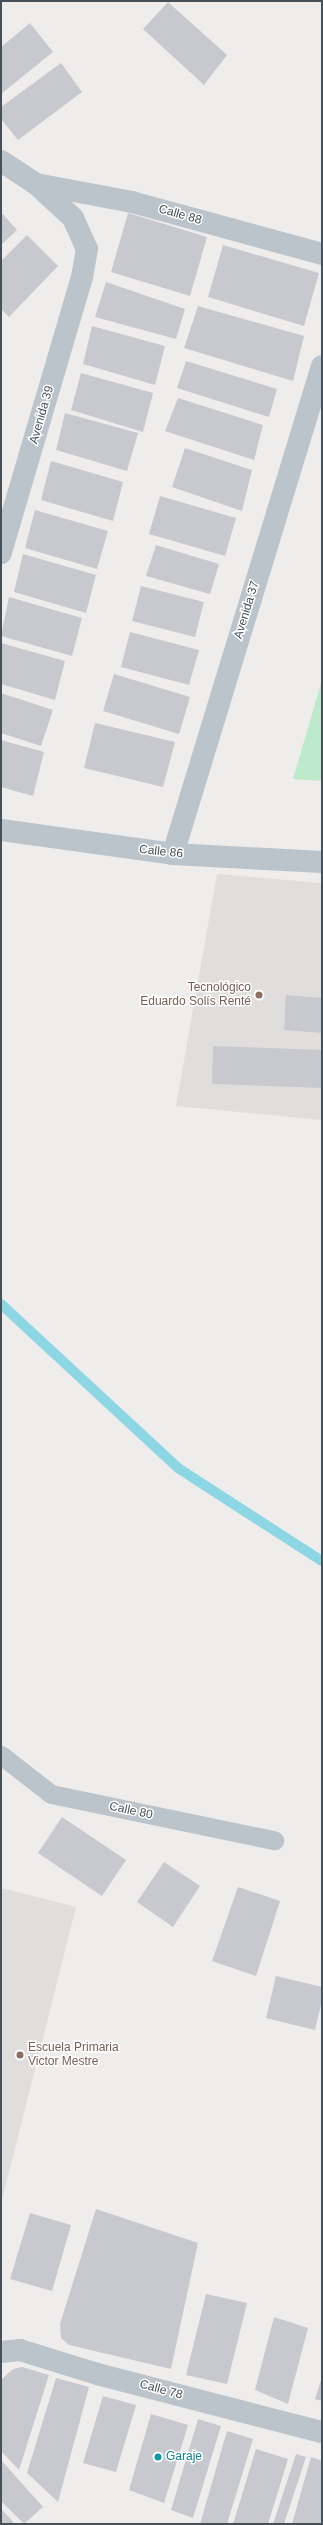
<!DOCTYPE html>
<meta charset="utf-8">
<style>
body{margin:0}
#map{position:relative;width:323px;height:2525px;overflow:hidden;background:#efecec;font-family:Arial,sans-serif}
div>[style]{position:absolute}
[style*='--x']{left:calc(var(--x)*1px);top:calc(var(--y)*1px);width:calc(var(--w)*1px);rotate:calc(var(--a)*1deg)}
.education>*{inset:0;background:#e0dddd}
.green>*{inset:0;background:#bdeacc}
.stream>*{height:10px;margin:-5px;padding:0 5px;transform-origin:5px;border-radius:5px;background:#8dd6e4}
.building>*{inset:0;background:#c7c9cf}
.service>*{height:19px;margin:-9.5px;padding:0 9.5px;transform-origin:9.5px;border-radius:9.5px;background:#bbc4ca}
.minor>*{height:22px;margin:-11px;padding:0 11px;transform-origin:11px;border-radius:11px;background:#bbc4ca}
.dots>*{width:11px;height:11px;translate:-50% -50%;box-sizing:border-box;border:2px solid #fff;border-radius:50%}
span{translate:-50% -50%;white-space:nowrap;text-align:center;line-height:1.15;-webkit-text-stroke:3px #fff;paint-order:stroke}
.street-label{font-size:12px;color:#465058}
.education-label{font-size:12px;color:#785e54}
.right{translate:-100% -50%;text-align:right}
.left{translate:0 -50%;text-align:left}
.culture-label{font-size:12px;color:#0d838f}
.frame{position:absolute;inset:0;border:2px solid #465058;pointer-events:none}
</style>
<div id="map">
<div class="education">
<div style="clip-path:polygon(217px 874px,322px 883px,322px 1120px,176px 1106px)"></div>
<div style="clip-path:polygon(1px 1888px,76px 1907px,1px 2204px)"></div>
</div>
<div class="green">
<div style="clip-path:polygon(322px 680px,322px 781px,293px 779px)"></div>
</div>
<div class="stream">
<div style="--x:1;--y:1304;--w:241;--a:42.8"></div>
<div style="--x:178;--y:1468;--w:171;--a:32.9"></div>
</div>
<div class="building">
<div style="clip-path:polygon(168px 2px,227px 55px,204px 85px,143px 29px)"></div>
<div style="clip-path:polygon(30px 23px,53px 52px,1px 94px,1px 47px)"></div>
<div style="clip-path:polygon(61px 63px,82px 92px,18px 140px,1px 119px,1px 107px)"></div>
<div style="clip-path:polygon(1px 212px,17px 230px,1px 245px)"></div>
<div style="clip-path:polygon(128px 213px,207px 237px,190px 296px,111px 272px)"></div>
<div style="clip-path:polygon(27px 235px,58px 266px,9px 317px,1px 309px,1px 261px)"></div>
<div style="clip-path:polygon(223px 245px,319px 273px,304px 326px,208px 297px)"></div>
<div style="clip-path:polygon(106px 282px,185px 309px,176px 339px,95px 317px)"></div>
<div style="clip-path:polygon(198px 306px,304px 336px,293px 381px,184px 348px)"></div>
<div style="clip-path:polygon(92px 326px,165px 346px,155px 385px,83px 364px)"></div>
<div style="clip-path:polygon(186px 361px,277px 389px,269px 417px,177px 388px)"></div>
<div style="clip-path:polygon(81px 373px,153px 393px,143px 432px,71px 410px)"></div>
<div style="clip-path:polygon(178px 398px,263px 425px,254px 460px,165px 431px)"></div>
<div style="clip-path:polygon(65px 413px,138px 433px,127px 471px,56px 450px)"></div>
<div style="clip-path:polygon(185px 448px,252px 470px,242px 511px,172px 487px)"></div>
<div style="clip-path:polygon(51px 461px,123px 482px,113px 521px,41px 500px)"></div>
<div style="clip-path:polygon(160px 496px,236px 518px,225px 556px,149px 534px)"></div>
<div style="clip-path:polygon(35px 510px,108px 531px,97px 569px,25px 548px)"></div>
<div style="clip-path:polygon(156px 545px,219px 564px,210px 594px,146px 576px)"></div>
<div style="clip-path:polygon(23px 554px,96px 575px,86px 613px,14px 592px)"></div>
<div style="clip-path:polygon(141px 586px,204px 602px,195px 637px,132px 621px)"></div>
<div style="clip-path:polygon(9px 597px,82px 618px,72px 656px,1px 636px)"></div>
<div style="clip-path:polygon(130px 632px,199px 650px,189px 685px,121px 667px)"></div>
<div style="clip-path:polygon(1px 643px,65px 661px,55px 700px,1px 684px)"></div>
<div style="clip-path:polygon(114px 674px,190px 697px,179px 734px,103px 711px)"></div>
<div style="clip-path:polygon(1px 693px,53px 710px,41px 746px,1px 733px)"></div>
<div style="clip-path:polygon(95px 723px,175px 742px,163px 787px,84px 768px)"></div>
<div style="clip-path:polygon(1px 740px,44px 752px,33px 796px,1px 787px)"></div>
<div style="clip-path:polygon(286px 995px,322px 998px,322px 1033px,284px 1030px)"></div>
<div style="clip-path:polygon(213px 1046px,322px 1050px,322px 1088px,212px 1084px)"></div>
<div style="clip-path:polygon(62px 1817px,126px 1860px,102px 1896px,38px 1853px)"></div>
<div style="clip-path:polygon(164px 1862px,200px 1886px,173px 1927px,137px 1902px)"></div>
<div style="clip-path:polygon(238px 1887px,280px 1901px,256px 1976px,212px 1961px)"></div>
<div style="clip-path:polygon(276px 1976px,322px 1987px,322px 2000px,315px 2030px,266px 2018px)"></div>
<div style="clip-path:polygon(96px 2209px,198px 2243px,171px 2369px,69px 2345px,61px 2338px,60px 2324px)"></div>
<div style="clip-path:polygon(30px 2213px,71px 2225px,52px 2291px,10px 2279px)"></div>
<div style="clip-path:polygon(206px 2294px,247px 2303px,227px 2384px,186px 2375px)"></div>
<div style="clip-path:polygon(274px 2317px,308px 2328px,288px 2404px,255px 2390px)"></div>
<div style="clip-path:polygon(22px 2367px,49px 2375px,19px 2470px,1px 2451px,1px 2380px,13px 2369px)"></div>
<div style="clip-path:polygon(322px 2377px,322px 2401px,315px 2399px)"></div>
<div style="clip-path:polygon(56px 2378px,89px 2387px,58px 2502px,27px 2473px)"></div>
<div style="clip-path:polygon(103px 2396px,136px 2405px,116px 2472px,83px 2463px)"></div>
<div style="clip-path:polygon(151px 2414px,188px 2425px,164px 2503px,129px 2490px)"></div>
<div style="clip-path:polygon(198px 2419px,221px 2426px,193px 2518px,171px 2510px)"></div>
<div style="clip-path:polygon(227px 2431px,253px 2439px,227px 2524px,200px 2524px)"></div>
<div style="clip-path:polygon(256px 2449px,288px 2459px,268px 2524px,233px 2524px)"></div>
<div style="clip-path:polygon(296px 2454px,306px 2457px,284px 2524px,273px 2524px)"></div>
<div style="clip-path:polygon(311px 2457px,322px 2461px,322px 2524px,292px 2524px)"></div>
<div style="clip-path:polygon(1px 2460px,43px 2507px,24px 2524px,1px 2501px)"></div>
<div style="clip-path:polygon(1px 2509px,15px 2524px,1px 2524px)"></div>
</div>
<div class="service">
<div style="--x:1;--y:1755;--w:63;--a:38"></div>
<div style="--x:51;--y:1794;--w:228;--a:11.7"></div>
</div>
<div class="minor">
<div style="--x:1;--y:161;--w:42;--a:33.3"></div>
<div style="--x:36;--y:184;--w:50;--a:42.6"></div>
<div style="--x:73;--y:218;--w:34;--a:66"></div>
<div style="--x:87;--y:249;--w:28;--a:100"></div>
<div style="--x:82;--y:277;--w:288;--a:106.4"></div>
<div style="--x:36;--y:184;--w:98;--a:10.6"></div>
<div style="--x:132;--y:202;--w:197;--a:15.3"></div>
<div style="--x:1;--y:830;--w:174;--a:7.9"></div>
<div style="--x:173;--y:854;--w:149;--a:3.1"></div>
<div style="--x:173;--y:854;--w:510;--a:-73.02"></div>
<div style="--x:1;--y:2352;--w:19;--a:-6"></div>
<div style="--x:20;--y:2350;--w:81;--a:17.3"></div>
<div style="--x:97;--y:2374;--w:232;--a:14.5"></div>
</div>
<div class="dots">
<div style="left:259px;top:995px;background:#8d6e63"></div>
<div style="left:20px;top:2055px;background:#8d6e63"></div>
<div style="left:158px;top:2457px;background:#0f9aa8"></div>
</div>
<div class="street-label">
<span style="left:180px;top:215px;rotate:16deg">Calle 88</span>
<span style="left:42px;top:415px;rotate:-74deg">Avenida 39</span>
<span style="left:247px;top:610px;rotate:-73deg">Avenida 37</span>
<span style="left:161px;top:852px;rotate:6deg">Calle 86</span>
<span style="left:131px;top:1811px;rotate:12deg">Calle 80</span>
<span style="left:161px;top:2390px;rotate:15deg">Calle 78</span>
</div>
<div class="education-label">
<span class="right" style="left:251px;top:995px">Tecnológico<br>Eduardo Solís Renté</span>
<span class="left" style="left:28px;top:2055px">Escuela Primaria<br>Victor Mestre</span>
</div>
<div class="culture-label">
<span class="left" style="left:166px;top:2457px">Garaje</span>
</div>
<div class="frame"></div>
</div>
